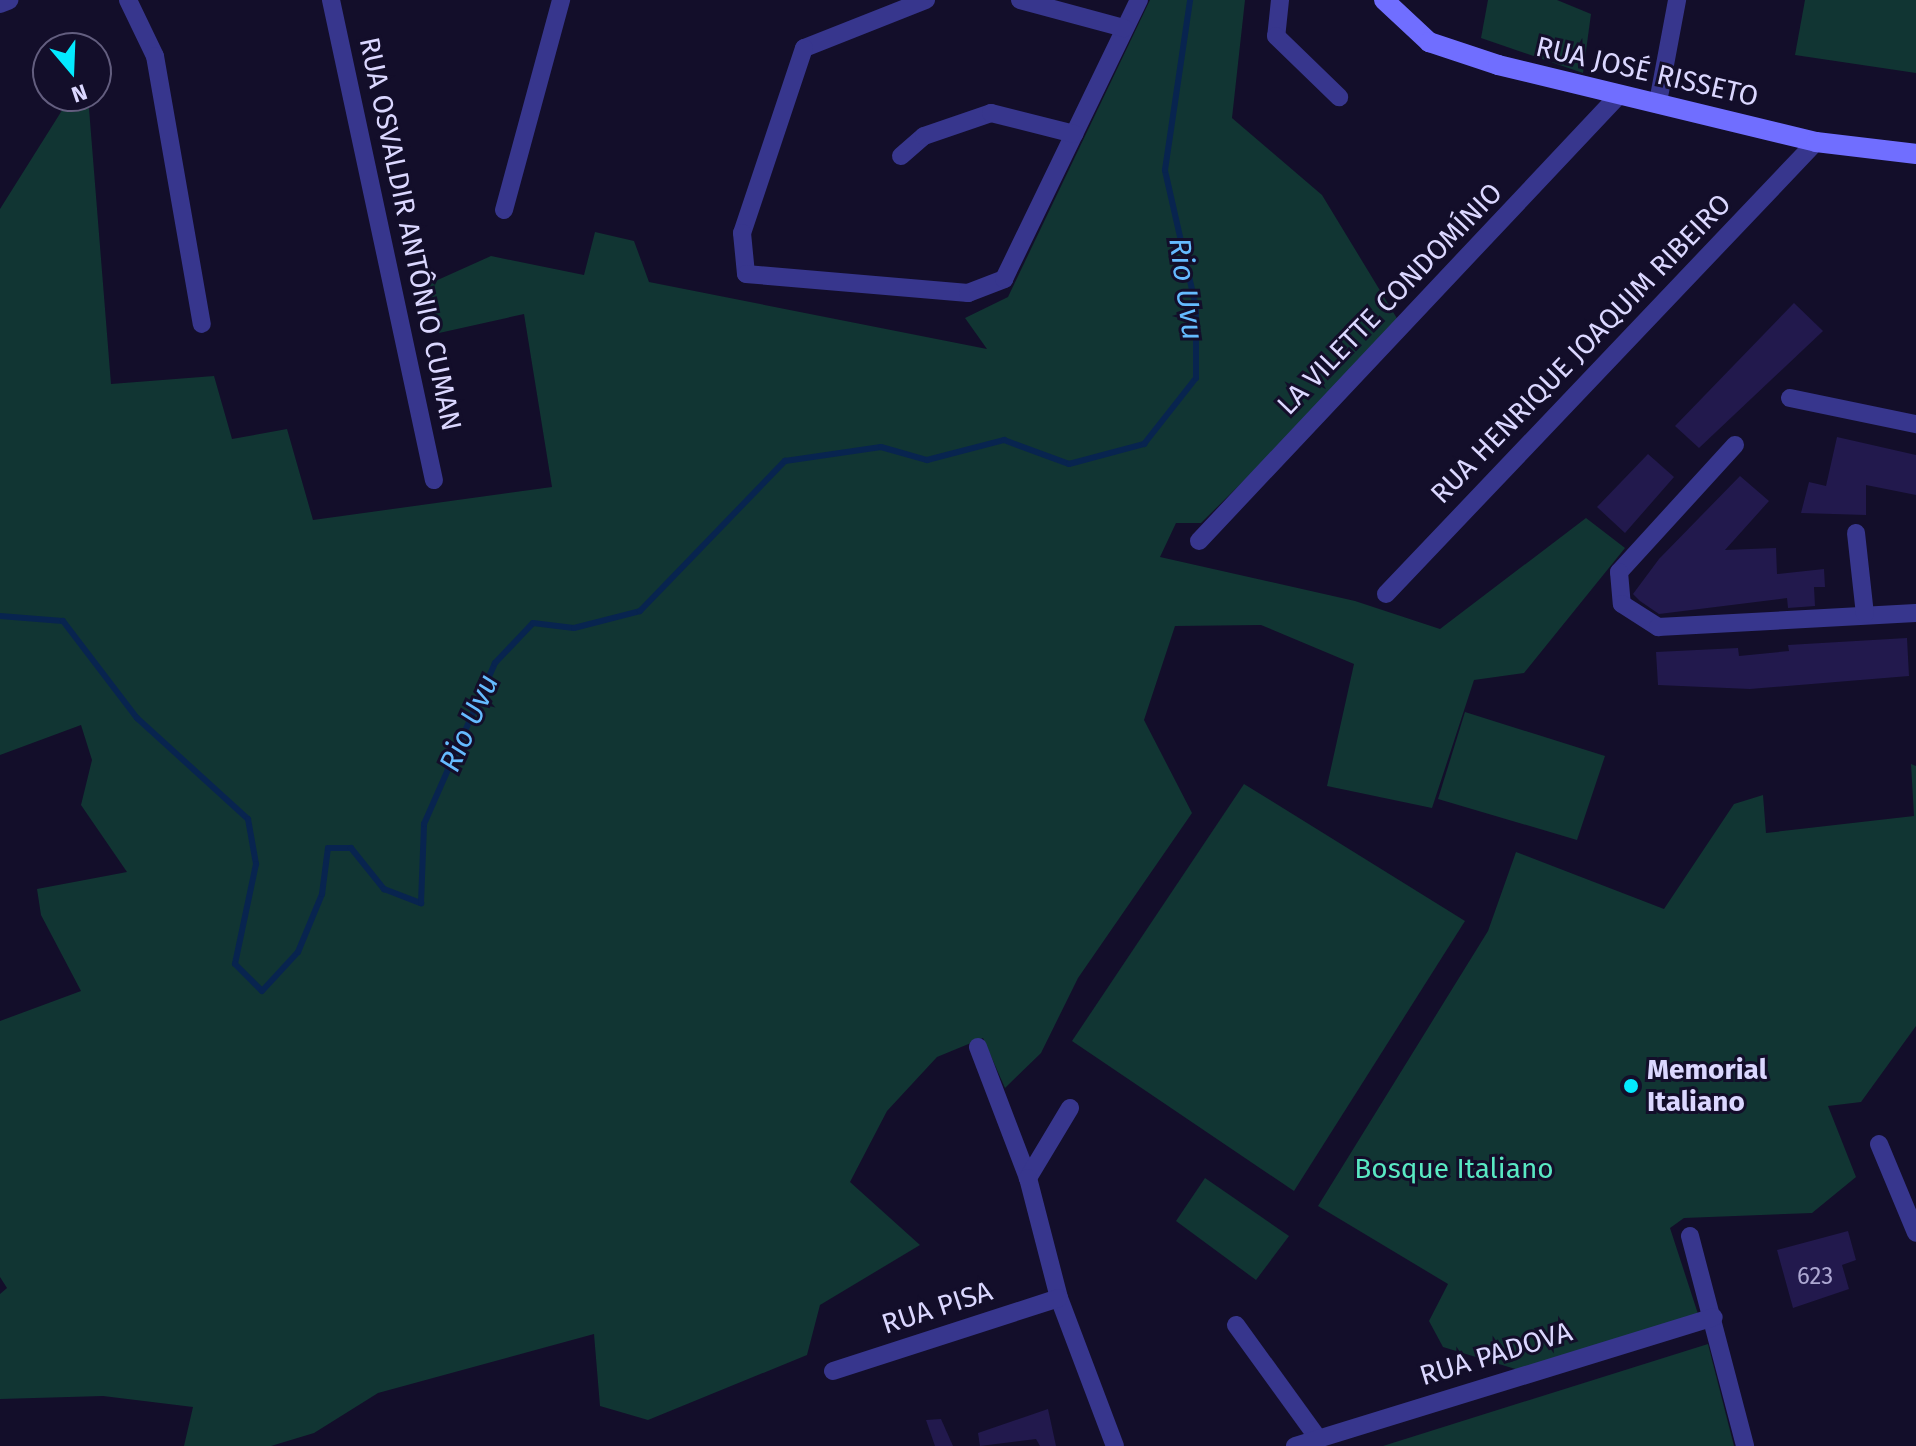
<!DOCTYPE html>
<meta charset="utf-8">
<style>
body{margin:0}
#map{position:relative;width:1916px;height:1446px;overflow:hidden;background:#130e2a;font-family:"Fira Sans",sans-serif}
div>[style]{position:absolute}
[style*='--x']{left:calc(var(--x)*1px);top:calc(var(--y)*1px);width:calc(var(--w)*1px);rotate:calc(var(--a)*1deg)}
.green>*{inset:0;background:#113533}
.stream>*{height:6px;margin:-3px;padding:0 3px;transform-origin:3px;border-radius:3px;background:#08244f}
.building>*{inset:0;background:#22194d}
.minor>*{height:18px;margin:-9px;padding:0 9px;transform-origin:9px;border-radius:9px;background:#37368d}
.tertiary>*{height:20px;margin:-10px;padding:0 10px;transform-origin:10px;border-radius:10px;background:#37368d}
.secondary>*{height:20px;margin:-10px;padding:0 10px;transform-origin:10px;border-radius:10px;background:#706eff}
.dots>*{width:22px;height:22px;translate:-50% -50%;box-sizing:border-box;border:4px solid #130e2a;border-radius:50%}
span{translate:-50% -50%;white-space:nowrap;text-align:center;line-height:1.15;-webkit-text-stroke:6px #130e2a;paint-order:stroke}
.number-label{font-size:24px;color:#ada8d2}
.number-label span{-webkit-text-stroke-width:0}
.street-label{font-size:28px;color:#dbd7ff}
.poi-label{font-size:28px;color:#dbd7ff;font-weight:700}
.left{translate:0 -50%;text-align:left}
.park-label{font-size:28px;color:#59e9c3}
.water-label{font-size:30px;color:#65bbff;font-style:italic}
.north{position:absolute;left:32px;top:32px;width:80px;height:80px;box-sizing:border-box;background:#130e2a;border:2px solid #635e7f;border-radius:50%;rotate:161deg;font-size:22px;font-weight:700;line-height:32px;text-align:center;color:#dbd7ff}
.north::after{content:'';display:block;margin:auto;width:28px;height:36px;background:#03eaff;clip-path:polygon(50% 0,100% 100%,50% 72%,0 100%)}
</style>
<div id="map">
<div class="green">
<div style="clip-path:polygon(1150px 0,1245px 0,1232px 118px,1322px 195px,1401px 325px,1201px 523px,1176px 523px,1160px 557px,1355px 601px,1440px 629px,1586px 518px,1625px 548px,1524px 673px,1474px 680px,1432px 808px,1327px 786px,1354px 664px,1261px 625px,1175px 626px,1144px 720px,1192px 813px,1078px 978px,1041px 1053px,1005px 1088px,983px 1038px,937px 1057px,887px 1111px,850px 1182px,920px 1245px,820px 1305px,807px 1355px,648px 1420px,600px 1406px,594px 1334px,378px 1393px,314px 1433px,271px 1446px,184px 1446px,193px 1407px,103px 1396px,0 1399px,0 1294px,7px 1288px,0 1277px,0 1021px,81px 991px,41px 915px,37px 889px,127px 872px,81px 805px,92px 760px,81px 725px,0 755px,0 209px,71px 96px,88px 96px,111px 384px,214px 376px,232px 439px,287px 429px,313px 520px,552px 487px,524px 314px,439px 333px,422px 287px,491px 256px,584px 275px,595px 232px,634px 241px,649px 282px,987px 349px,965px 318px,1008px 297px)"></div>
<div style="clip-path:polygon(1488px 0,1557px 0,1591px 14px,1583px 73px,1481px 38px)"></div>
<div style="clip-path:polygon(1805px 0,1916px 0,1916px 73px,1795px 55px)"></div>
<div style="clip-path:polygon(1465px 712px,1605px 756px,1577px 840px,1438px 799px)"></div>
<div style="clip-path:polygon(1911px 764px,1916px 766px,1916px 1026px,1861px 1102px,1828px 1106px,1856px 1177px,1812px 1213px,1684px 1218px,1670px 1228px,1699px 1317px,1532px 1374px,1443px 1347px,1429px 1321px,1448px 1284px,1318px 1206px,1488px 931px,1516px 852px,1664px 909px,1734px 804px,1763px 795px,1766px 833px,1914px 816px)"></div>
<div style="clip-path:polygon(1244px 784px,1465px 921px,1294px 1191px,1072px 1041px)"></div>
<div style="clip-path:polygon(1205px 1178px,1289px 1236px,1256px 1280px,1176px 1221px)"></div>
<div style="clip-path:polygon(1708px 1344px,1734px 1446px,1383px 1446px)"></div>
</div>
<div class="stream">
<div style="--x:0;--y:616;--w:63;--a:4.5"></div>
<div style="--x:63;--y:621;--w:122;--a:52.7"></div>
<div style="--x:137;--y:718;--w:150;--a:42.3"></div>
<div style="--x:248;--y:819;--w:46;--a:79.9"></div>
<div style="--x:256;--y:864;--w:102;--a:101.9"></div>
<div style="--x:235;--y:964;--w:38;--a:45"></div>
<div style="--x:262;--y:991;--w:53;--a:-47.3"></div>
<div style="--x:298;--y:952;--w:63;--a:-67.5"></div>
<div style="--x:322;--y:894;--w:46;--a:-82.6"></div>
<div style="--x:328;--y:848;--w:23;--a:0"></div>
<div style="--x:351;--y:848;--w:53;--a:51.2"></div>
<div style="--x:384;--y:889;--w:40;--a:21"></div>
<div style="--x:421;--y:903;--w:79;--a:-87.8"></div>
<div style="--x:424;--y:824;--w:176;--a:-66.2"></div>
<div style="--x:495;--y:663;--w:55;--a:-46.5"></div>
<div style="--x:533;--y:623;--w:41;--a:7"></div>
<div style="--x:574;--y:628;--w:68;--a:-14.4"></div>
<div style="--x:640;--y:611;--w:209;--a:-46"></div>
<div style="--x:785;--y:461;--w:97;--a:-8.3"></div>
<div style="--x:881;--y:447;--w:48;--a:15.8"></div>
<div style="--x:927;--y:460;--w:80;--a:-14.6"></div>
<div style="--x:1004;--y:440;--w:69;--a:20.3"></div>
<div style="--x:1069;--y:464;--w:78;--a:-14.9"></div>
<div style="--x:1144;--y:444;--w:84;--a:-51.8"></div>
<div style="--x:1196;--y:378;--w:71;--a:-90"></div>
<div style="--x:1196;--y:307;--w:140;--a:-102.8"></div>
<div style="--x:1165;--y:170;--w:172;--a:-81.6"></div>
</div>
<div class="building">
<div style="clip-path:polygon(1794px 303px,1823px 331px,1699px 448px,1675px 426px)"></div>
<div style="clip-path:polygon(1837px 437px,1916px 455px,1916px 495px,1866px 485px,1866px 515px,1801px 513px,1809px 482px,1826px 486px)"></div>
<div style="clip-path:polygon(1648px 454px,1674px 477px,1625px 533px,1597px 507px)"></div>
<div style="clip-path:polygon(1740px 476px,1769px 501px,1725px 550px,1776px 548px,1777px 574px,1824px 569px,1825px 587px,1814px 587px,1815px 606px,1788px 608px,1787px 598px,1659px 614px,1640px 601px,1633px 594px,1659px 559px)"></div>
<div style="clip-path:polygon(1907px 638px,1909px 676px,1750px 689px,1658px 685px,1656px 652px,1738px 648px,1739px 656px,1789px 651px,1788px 645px)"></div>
<div style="clip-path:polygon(1848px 1231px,1856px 1260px,1842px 1265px,1849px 1289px,1793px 1308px,1777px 1250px)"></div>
<div style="clip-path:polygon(1048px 1409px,1056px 1446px,1040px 1446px,1036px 1439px,980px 1446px,978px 1433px)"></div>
<div style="clip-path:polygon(941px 1419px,953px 1446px,935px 1446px,926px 1420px)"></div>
</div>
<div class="minor">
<div style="--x:128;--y:0;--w:62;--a:64.3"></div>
<div style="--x:155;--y:56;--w:272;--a:80.1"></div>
<div style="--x:331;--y:0;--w:491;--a:77.9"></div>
<div style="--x:926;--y:0;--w:131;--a:158.5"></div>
<div style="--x:804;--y:48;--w:195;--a:108.5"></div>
<div style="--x:742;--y:233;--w:41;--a:84.4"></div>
<div style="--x:746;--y:274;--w:223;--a:4.9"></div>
<div style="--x:968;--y:293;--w:39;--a:-21"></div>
<div style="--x:1004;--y:279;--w:310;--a:-64.2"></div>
<div style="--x:1020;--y:0;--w:108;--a:15.1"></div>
<div style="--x:1280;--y:0;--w:36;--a:96"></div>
<div style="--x:1276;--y:36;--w:88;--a:44.1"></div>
<div style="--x:1658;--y:102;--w:104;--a:-79.4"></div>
<div style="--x:901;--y:156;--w:30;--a:-41"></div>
<div style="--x:924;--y:136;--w:71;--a:-18.9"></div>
<div style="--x:991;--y:113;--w:86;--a:14.2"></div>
<div style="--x:504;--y:210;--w:218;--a:-74.8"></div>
<div style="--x:1790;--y:398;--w:129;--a:11.7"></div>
<div style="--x:1735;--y:445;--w:172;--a:132.4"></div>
<div style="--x:1619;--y:572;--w:32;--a:85"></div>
<div style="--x:1622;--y:604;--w:43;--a:32.6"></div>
<div style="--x:1658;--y:627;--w:258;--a:-3.1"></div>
<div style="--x:1856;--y:533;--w:81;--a:83.7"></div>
<div style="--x:1199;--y:541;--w:614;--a:-46.72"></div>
<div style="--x:1386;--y:594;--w:624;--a:-46.43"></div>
<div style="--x:978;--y:1047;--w:140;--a:69.1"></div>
<div style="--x:1070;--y:1108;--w:82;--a:121"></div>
<div style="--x:1028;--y:1178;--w:124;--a:75.5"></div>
<div style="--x:1059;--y:1298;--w:158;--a:69.3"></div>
<div style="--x:1879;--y:1144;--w:96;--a:67.4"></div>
<div style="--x:1690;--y:1236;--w:217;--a:75.3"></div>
<div style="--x:1236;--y:1325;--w:138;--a:54.1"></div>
<div style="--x:833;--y:1371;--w:237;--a:-17.9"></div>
<div style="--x:1295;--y:1446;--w:438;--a:-17.1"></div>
</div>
<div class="tertiary">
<div style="--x:0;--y:3;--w:9;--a:-21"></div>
</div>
<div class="secondary">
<div style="--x:1384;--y:0;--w:62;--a:43"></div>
<div style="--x:1429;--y:42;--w:73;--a:18.4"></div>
<div style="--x:1498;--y:65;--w:327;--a:13.6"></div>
<div style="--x:1816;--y:142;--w:101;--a:6.8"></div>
</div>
<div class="dots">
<div style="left:1631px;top:1086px;background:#03eaff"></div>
</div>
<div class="number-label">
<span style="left:1815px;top:1277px">623</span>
</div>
<div class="street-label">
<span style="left:1647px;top:72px;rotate:13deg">RUA JOSÉ RISSETO</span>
<span style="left:410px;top:234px;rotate:78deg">RUA OSVALDIR ANTÔNIO CUMAN</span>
<span style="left:1390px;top:299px;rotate:-46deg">LA VILETTE CONDOMÍNIO</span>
<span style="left:1581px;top:349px;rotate:-46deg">RUA HENRIQUE JOAQUIM RIBEIRO</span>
<span style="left:937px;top:1308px;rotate:-18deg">RUA PISA</span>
<span style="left:1496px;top:1354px;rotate:-17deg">RUA PADOVA</span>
</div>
<div class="poi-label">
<span class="left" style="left:1647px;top:1086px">Memorial<br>Italiano</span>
</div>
<div class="park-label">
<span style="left:1454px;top:1169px">Bosque Italiano</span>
</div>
<div class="water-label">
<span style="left:1186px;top:289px;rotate:82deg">Rio Uvu</span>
<span style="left:469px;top:723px;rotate:-66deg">Rio Uvu</span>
</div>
<div class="north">N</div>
</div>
